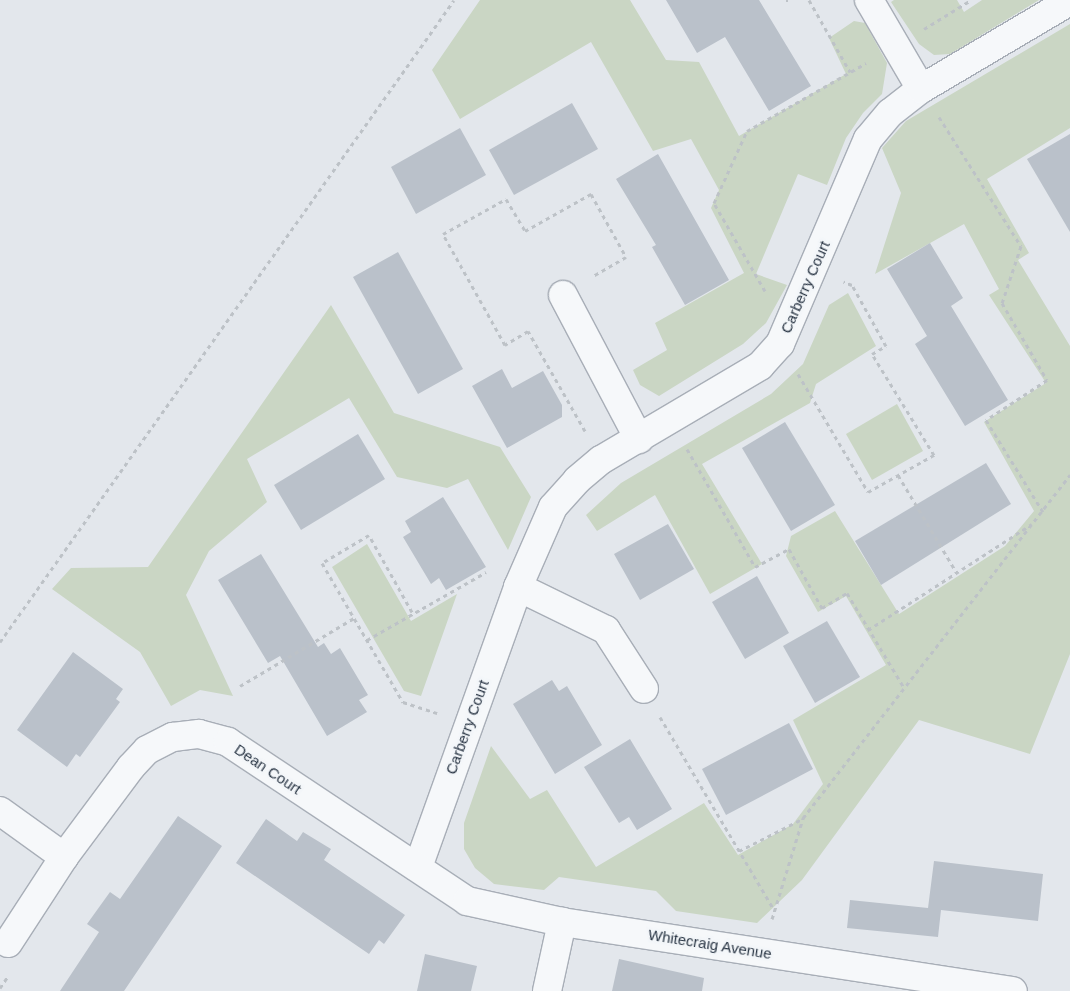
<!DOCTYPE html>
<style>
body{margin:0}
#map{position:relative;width:1070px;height:991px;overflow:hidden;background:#e3e7ec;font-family:Helvetica,sans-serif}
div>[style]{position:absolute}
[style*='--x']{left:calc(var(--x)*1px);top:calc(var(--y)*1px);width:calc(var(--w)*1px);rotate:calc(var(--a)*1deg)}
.green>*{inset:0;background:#cad6c4}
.building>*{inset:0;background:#bac1ca}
.path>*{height:3px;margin-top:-1.5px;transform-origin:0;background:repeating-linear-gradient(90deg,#bdc2c7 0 4px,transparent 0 8px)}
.roads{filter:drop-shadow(1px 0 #a8aeb7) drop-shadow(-1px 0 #a8aeb7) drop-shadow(0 1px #a8aeb7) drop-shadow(0 -1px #a8aeb7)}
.minor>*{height:28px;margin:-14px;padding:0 14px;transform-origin:14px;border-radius:14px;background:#f6f8fa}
span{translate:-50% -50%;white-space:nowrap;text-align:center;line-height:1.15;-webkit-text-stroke:5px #f3f6f9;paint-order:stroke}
.street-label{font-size:15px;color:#2a3645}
</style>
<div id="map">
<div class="green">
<div style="clip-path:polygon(480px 0,630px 0,666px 60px,699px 62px,739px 136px,846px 74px,829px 38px,854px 21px,865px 23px,887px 63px,882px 94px,863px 113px,846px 138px,827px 185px,798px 174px,756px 274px,787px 285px,766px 323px,743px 344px,659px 396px,640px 385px,633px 370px,667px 350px,655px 323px,744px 273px,711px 208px,719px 190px,691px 139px,653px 151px,591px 42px,460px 119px,432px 70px)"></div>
<div style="clip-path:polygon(894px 0,957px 0,964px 12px,982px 0,1039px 0,950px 54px,934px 55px,919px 44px,891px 2px)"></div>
<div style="clip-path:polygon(1070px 24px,1070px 128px,987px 179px,1029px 253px,1018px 260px,1070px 346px,1070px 654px,1030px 754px,919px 720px,802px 880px,757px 923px,676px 911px,656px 891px,559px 877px,544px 890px,494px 884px,475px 868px,464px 849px,464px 823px,491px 746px,530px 799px,547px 790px,596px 867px,704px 803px,738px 855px,793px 824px,823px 784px,793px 720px,886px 665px,846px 596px,818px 612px,786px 556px,791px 536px,835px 511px,899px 614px,1005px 546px,1034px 511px,984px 422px,1046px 383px,989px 295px,999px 289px,964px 224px,875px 274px,901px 193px,882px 148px,906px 121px)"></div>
<div style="clip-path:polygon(848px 293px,876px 346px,816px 384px,810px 403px,702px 464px,762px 564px,710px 594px,655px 495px,597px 531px,586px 515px,621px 483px,771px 394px,803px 364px,829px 305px)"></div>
<div style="clip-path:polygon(331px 305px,394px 413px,500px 447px,531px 497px,508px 550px,468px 479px,447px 488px,397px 477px,349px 398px,247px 459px,267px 502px,209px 551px,186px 595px,233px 696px,200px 690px,171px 706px,140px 652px,52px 589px,71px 568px,148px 567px)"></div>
<div style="clip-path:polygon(897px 404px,923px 451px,872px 480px,846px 434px)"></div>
<div style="clip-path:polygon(367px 544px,411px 621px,457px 594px,421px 696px,404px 691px,332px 567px)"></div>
</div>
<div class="building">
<div style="clip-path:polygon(666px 0,759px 0,811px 86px,769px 111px,725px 37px,697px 53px)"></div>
<div style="clip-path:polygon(572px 103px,598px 149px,514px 195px,489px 150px)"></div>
<div style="clip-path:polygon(460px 128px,486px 175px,416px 214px,391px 167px)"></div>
<div style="clip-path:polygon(1070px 134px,1070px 232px,1027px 159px)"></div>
<div style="clip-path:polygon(658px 154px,729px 280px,685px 305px,652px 247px,656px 245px,616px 179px)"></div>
<div style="clip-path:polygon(930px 243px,963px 298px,951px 306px,1008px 400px,965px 426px,915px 344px,927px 336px,887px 269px)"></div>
<div style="clip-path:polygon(398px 252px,463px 369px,418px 394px,353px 277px)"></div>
<div style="clip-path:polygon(502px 369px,512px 388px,543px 371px,562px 405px,562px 417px,507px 448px,472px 386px)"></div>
<div style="clip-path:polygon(785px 422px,835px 505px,791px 531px,742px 448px)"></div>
<div style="clip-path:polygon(358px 434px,385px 479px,301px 530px,274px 485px)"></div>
<div style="clip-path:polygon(986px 463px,1011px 504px,881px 585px,855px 541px)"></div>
<div style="clip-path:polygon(443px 497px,486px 567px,446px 590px,439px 578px,431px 584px,403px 537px,411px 532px,405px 521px)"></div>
<div style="clip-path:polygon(668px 524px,694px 569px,640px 600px,614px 554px)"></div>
<div style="clip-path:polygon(261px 554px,318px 647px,324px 643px,331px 654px,340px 648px,368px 695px,359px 700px,367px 712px,327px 736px,280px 656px,268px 663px,218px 580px)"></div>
<div style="clip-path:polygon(757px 576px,789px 633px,745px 659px,712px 602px)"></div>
<div style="clip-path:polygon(827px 621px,860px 677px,815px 703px,783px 646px)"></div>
<div style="clip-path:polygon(73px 652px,123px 689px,116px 699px,120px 702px,80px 757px,76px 754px,67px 767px,17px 730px)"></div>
<div style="clip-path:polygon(552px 680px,559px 691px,567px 686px,602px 745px,555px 774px,513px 704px)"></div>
<div style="clip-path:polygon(789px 723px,813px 769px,726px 815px,702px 769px)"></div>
<div style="clip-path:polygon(630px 739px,672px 809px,637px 830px,629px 817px,619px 823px,584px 767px)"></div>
<div style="clip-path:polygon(178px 816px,222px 846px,124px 991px,60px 991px,99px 932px,87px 924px,110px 892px,120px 899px)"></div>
<div style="clip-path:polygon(266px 819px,297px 841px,303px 832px,331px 849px,324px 860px,405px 915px,384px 944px,379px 940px,369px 954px,236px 863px)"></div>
<div style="clip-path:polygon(934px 861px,1043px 874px,1038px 921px,941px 910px,938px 937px,847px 928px,850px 900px,928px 908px)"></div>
<div style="clip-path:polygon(425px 954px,477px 966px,471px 991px,417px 991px)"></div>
<div style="clip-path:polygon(619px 959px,704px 978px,702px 991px,612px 991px)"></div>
</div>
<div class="path">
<div style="--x:786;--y:0;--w:2;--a:0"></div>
<div style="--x:809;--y:0;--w:83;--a:60.3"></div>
<div style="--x:924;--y:29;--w:55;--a:-31.7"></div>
<div style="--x:939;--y:117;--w:153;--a:57.6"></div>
<div style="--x:1021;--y:246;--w:60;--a:108.4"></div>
<div style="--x:1002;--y:303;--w:89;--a:59.7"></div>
<div style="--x:1047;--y:380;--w:73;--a:146.7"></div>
<div style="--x:986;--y:420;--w:108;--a:58.2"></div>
<div style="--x:765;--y:291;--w:102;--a:-120.1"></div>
<div style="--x:714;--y:203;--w:79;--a:-65.4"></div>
<div style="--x:747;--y:131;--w:137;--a:-29.7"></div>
<div style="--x:798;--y:374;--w:137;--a:59.3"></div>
<div style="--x:868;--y:492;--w:76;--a:-29.3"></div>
<div style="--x:934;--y:455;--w:119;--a:-121.5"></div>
<div style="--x:872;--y:354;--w:16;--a:-30"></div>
<div style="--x:886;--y:346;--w:70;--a:-119.1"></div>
<div style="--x:852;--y:285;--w:9;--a:-159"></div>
<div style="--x:585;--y:431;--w:115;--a:-119.7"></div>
<div style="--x:528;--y:331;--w:27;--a:149"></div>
<div style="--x:505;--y:345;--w:127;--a:-119.2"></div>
<div style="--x:443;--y:234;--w:72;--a:-29.1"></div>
<div style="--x:506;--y:199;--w:37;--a:59"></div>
<div style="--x:525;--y:231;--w:76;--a:-29.3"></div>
<div style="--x:591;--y:194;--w:72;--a:60.9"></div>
<div style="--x:626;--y:257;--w:39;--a:150"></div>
<div style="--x:687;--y:449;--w:136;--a:60"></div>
<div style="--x:755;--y:567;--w:38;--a:-28"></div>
<div style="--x:789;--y:549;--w:68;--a:60.8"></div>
<div style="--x:822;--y:608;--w:29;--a:-31"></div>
<div style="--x:847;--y:593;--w:112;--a:58.9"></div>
<div style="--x:898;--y:475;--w:114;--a:59"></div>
<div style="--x:412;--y:612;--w:88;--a:-119.2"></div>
<div style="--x:369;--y:535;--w:55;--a:149.2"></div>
<div style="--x:322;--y:563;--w:161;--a:59.8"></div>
<div style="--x:403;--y:702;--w:36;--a:18"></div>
<div style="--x:868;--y:630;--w:195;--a:-32.9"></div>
<div style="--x:367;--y:640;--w:137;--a:-29.7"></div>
<div style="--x:0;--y:642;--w:786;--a:-54.73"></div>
<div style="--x:240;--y:686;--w:133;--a:-30.8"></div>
<div style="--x:660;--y:717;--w:224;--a:59.4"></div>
<div style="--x:739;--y:851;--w:71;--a:-26.9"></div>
<div style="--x:772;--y:919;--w:106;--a:-72.9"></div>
<div style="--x:803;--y:818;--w:435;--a:-52.1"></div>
<div style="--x:0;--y:988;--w:14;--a:-56"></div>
</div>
<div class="roads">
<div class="minor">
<div style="--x:869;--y:0;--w:103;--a:59.7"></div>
<div style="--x:563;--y:295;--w:163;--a:62.2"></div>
<div style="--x:518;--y:587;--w:98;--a:26"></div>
<div style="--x:606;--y:630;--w:70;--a:57.2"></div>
<div style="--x:0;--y:811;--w:79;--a:35.7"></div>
<div style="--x:418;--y:867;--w:297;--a:-70.3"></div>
<div style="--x:518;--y:587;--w:87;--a:-66.4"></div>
<div style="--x:553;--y:507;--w:36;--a:-48"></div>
<div style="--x:577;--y:480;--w:31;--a:-40"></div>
<div style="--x:601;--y:460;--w:185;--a:-30.6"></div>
<div style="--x:760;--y:366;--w:30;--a:-48"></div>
<div style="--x:780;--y:344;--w:223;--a:-66.8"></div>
<div style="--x:868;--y:139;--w:34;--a:-50"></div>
<div style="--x:890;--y:113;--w:39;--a:-38"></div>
<div style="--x:921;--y:89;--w:173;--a:-30.6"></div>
<div style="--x:8;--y:943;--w:103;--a:-56.9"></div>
<div style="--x:64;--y:857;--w:112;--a:-53.3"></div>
<div style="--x:131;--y:767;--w:23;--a:-47"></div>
<div style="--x:147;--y:750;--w:29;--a:-27"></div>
<div style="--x:173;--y:737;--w:26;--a:-7"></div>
<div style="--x:199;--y:734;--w:30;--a:15"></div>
<div style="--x:228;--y:742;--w:287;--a:33.6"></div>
<div style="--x:467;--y:901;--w:97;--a:12.5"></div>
<div style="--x:562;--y:922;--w:456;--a:8.7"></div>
<div style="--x:547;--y:991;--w:71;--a:-77.7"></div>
</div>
</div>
<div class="street-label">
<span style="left:805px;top:287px;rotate:-66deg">Carberry Court</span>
<span style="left:467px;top:727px;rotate:-70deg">Carberry Court</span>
<span style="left:268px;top:769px;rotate:34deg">Dean Court</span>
<span style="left:710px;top:944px;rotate:9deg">Whitecraig Avenue</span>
</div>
</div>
